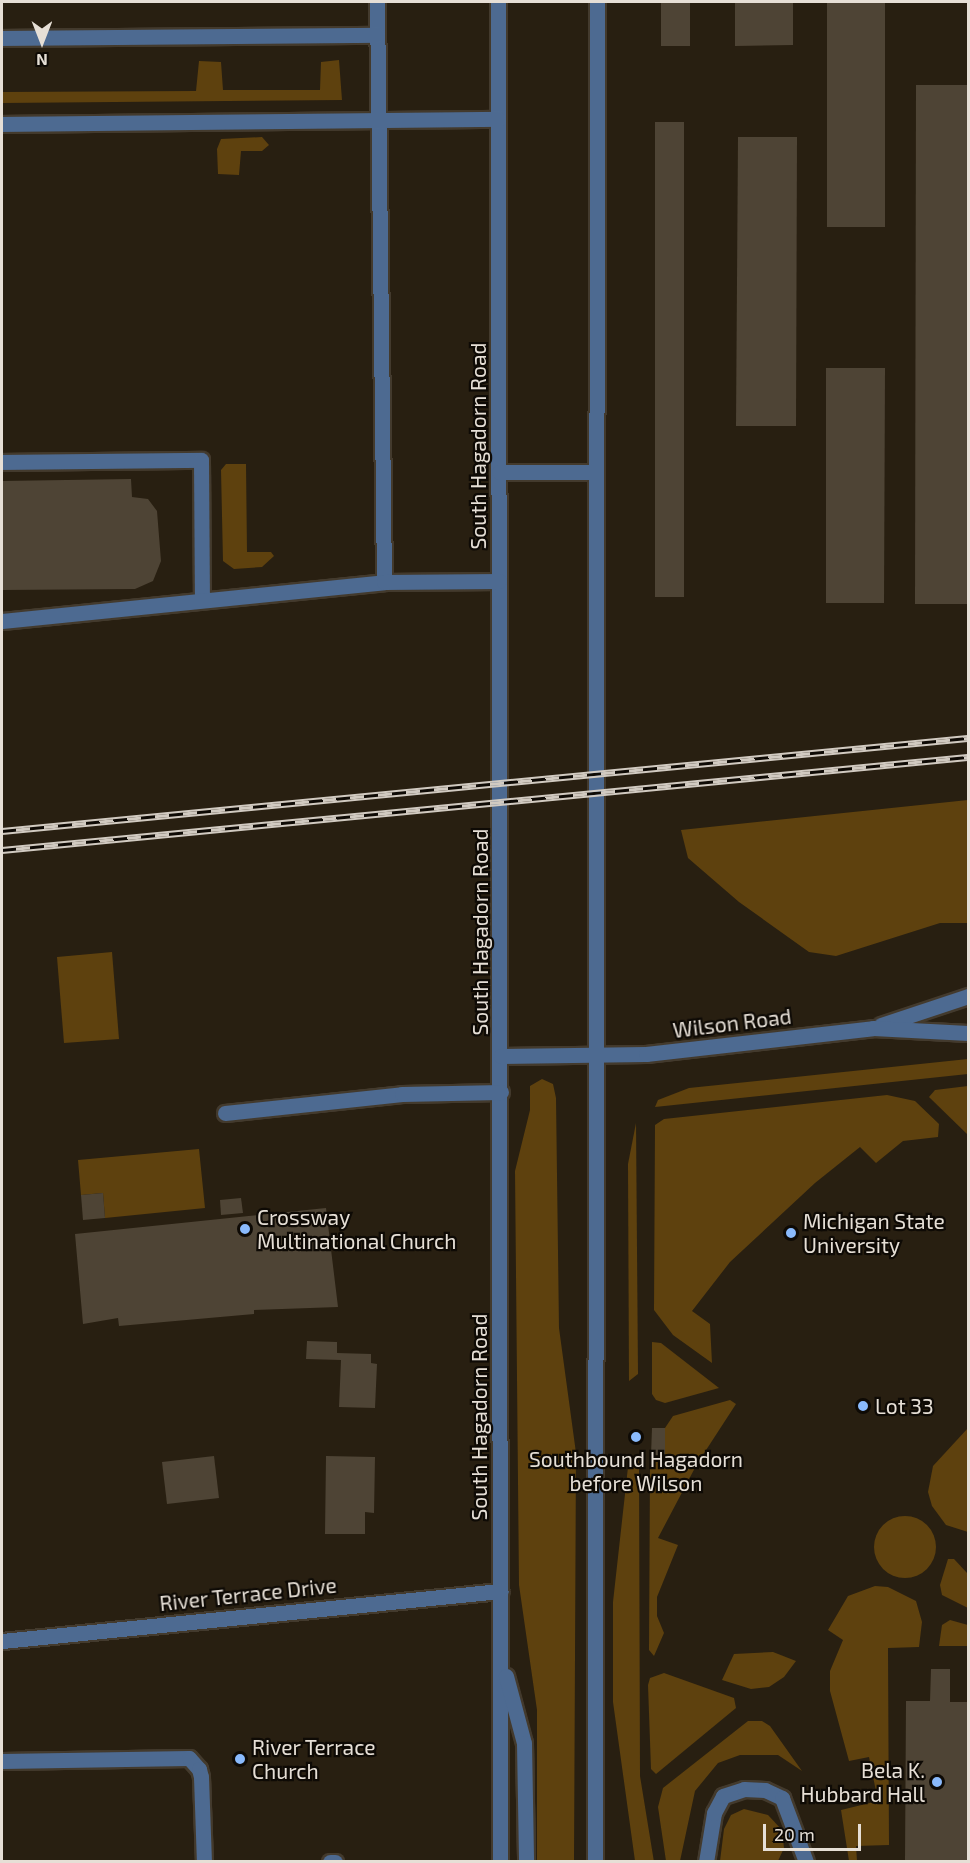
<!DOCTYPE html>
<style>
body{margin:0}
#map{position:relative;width:970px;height:1863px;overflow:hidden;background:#281f11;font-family:"Exo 2",sans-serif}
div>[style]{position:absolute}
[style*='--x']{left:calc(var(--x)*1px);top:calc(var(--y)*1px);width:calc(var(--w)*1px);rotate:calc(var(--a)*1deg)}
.green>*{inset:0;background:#5e410e}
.round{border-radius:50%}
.building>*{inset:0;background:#4e4435}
.roads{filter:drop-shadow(2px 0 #433a2d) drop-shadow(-2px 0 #433a2d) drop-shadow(0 2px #433a2d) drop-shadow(0 -2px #433a2d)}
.minor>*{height:15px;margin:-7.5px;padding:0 7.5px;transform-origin:7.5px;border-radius:7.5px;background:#4d6a91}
.rail>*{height:7px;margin-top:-3.5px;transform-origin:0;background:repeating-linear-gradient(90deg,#0e0a05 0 14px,#d1cac1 0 28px);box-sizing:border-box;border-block:2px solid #d1cac1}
.dots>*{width:16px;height:16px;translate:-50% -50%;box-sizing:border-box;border:3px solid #0e0a05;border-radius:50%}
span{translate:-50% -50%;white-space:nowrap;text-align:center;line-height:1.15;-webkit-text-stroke:4.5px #0e0a05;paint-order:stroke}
.street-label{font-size:21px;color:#e6dfd6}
.poi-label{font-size:21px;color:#e6dfd6}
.left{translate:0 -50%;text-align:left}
.right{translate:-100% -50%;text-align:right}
.frame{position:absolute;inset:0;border:3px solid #e6dfd6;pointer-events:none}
.north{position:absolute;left:12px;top:12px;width:60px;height:60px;-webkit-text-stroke:4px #0e0a05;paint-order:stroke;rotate:180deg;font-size:16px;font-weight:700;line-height:24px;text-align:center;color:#e6dfd6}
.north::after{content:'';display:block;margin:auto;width:21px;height:27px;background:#e6dfd6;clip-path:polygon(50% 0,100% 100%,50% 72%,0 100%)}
.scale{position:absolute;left:763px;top:1824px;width:98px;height:27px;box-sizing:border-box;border:3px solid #e6dfd6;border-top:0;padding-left:8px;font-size:18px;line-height:21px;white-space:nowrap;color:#e6dfd6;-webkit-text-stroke:4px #0e0a05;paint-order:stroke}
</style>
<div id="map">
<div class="green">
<div style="clip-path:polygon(339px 60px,342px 100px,2px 103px,2px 92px,196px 91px,199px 61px,221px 62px,223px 90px,320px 90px,321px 62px)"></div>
<div style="clip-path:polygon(262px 137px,269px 145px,262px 151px,241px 151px,239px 175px,218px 174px,217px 149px,221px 139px)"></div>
<div style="clip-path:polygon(226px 464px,246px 464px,247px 552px,271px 552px,274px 556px,262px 567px,234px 569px,223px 561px,221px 470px)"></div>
<div style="clip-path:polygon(968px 800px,968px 923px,940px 923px,836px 956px,809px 952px,739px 902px,688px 858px,681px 830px)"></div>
<div style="clip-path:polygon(112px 952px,119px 1039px,64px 1043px,57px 957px)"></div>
<div style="clip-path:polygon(968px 1059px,968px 1074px,655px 1107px,658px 1100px,689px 1088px)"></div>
<div style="clip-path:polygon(542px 1079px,553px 1084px,556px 1098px,559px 1328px,576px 1453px,574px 1862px,537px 1861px,537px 1710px,519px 1585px,515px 1171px,530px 1110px,530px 1086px)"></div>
<div style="clip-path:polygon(968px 1086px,968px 1135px,929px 1097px,935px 1090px)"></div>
<div style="clip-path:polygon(887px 1095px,915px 1101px,939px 1124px,938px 1137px,903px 1141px,876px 1163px,860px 1147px,815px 1183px,730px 1262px,692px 1311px,710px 1324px,712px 1363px,673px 1335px,654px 1310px,655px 1125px,664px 1119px)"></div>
<div style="clip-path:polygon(636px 1123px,638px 1374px,629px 1381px,628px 1164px)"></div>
<div style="clip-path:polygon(199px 1149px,205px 1208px,105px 1218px,103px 1193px,81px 1195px,78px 1160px)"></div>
<div style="clip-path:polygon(652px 1342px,661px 1343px,719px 1388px,665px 1403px,656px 1400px,652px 1394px)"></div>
<div style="clip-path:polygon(730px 1400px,736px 1404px,697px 1464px,658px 1538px,678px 1545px,657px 1597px,657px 1616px,664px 1633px,654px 1656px,649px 1650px,650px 1466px,653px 1458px,665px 1455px,665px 1428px,673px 1416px)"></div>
<div style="clip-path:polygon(968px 1428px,968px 1532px,946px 1525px,932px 1506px,928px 1492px,933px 1466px)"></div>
<div style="clip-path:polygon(636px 1457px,639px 1462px,640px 1776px,654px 1862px,635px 1861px,613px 1702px,613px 1602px,629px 1458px)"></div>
<div class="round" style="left:874px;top:1516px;width:62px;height:62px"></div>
<div style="clip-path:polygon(948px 1559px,954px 1559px,968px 1574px,968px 1608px,942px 1595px,940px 1585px)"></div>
<div style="clip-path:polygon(875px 1586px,888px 1587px,916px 1601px,922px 1622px,919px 1647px,888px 1648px,889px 1845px,856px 1846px,857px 1861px,849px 1861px,841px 1810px,878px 1801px,869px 1757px,849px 1761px,830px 1691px,830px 1671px,843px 1640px,828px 1630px,848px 1596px)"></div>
<div style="clip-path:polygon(950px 1620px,968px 1625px,968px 1646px,939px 1646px,942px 1625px)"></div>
<div style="clip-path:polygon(773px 1652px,796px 1661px,784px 1677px,769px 1687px,751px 1689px,722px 1680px,734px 1654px)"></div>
<div style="clip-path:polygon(664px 1673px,734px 1698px,736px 1708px,656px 1774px,651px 1769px,648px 1685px,650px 1678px)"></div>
<div style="clip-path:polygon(748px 1721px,762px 1721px,770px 1726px,802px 1771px,778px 1755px,740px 1755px,718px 1763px,695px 1791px,680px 1861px,666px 1861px,658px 1807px,663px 1788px)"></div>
<div style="clip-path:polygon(744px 1809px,768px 1815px,782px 1830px,784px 1848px,778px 1861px,720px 1861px,724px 1829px,731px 1815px)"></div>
</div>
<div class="building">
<div style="clip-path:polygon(661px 2px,690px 2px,690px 46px,661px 46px)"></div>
<div style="clip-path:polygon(735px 2px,793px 2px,793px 45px,735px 46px)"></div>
<div style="clip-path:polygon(827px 2px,885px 2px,885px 227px,827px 227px)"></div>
<div style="clip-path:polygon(916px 85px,968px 85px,968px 604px,915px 604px)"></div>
<div style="clip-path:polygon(655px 122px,684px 122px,684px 597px,655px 597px)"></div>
<div style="clip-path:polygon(738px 137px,797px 137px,796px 426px,736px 426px)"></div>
<div style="clip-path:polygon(826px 368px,885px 368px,884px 603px,826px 603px)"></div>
<div style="clip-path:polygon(131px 479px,132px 497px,148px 499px,157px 511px,161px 561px,153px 581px,135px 589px,2px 590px,2px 481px)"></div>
<div style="clip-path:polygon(103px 1193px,105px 1218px,83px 1220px,81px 1195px)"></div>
<div style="clip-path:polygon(241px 1198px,243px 1213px,221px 1215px,220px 1200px)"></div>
<div style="clip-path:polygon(326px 1208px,338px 1307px,254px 1310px,254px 1314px,119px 1326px,118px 1318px,83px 1324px,75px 1234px)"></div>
<div style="clip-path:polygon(307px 1341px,337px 1342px,337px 1353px,371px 1354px,371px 1363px,377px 1364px,375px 1408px,339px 1407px,341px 1360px,306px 1359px)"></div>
<div style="clip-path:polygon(652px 1428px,665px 1428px,665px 1455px,651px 1455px)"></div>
<div style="clip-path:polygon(214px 1456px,219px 1498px,167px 1504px,162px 1462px)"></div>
<div style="clip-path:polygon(326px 1456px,375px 1457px,374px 1513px,365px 1512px,365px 1534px,325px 1534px)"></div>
<div style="clip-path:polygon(931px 1669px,950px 1669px,950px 1702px,968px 1702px,968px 1862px,905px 1862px,906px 1701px,930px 1701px)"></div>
</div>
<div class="roads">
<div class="minor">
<div style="--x:377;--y:2;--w:580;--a:89.31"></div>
<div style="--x:498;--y:2;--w:1860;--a:89.94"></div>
<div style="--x:2;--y:38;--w:375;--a:-0.5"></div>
<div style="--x:2;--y:124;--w:496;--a:-0.6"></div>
<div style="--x:2;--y:462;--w:199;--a:-0.6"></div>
<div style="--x:201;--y:460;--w:139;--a:89.6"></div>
<div style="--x:499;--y:472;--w:97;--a:0"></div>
<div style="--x:2;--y:621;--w:384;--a:-5.8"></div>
<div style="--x:384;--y:582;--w:115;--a:-0.5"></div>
<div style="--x:881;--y:1025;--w:92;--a:-18.4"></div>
<div style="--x:501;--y:1056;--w:145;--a:-0.8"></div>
<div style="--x:646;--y:1054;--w:228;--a:-6.5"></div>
<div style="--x:873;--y:1028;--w:95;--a:3"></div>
<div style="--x:225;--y:1113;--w:178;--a:-6.1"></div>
<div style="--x:402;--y:1094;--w:99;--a:-1.2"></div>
<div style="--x:2;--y:1641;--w:501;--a:-5.73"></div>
<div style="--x:506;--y:1676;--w:69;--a:75"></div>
<div style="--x:524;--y:1743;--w:119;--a:89"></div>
<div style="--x:2;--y:1761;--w:187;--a:-0.9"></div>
<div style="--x:189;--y:1758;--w:15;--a:48"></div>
<div style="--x:199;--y:1769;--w:8;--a:76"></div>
<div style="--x:201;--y:1777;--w:85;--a:88"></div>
<div style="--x:330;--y:1862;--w:5;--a:0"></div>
<div style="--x:595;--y:1862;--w:1860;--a:-89.94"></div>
<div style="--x:706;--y:1862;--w:50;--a:-80.7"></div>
<div style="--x:714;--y:1813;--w:19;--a:-62"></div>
<div style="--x:723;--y:1796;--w:22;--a:-18"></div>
<div style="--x:744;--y:1789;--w:21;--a:3"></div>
<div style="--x:765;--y:1790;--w:19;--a:25"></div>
<div style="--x:782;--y:1798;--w:68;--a:69.4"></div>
</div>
</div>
<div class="rail">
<div style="--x:2;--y:831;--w:970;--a:-5.5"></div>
<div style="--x:2;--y:850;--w:970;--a:-5.5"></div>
</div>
<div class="dots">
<div style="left:245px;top:1229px;background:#8abafc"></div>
<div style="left:791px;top:1233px;background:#8abafc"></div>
<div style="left:863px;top:1406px;background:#8abafc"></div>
<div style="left:636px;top:1437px;background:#8abafc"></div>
<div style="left:240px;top:1759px;background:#8abafc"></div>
<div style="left:937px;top:1782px;background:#8abafc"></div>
</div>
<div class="street-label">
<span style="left:478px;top:446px;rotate:-90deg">South Hagadorn Road</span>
<span style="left:480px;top:932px;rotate:-90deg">South Hagadorn Road</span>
<span style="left:732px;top:1023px;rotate:-7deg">Wilson Road</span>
<span style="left:479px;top:1417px;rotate:-90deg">South Hagadorn Road</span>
<span style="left:248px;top:1594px;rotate:-6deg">River Terrace Drive</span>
</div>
<div class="poi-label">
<span class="left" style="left:257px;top:1229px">Crossway<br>Multinational Church</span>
<span class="left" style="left:803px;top:1233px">Michigan State<br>University</span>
<span class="left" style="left:875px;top:1406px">Lot 33</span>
<span style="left:636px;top:1471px">Southbound Hagadorn<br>before Wilson</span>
<span class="left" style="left:252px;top:1759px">River Terrace<br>Church</span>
<span class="right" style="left:925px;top:1782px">Bela K.<br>Hubbard Hall</span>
</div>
<div class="frame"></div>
<div class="north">N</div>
<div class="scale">20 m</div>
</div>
